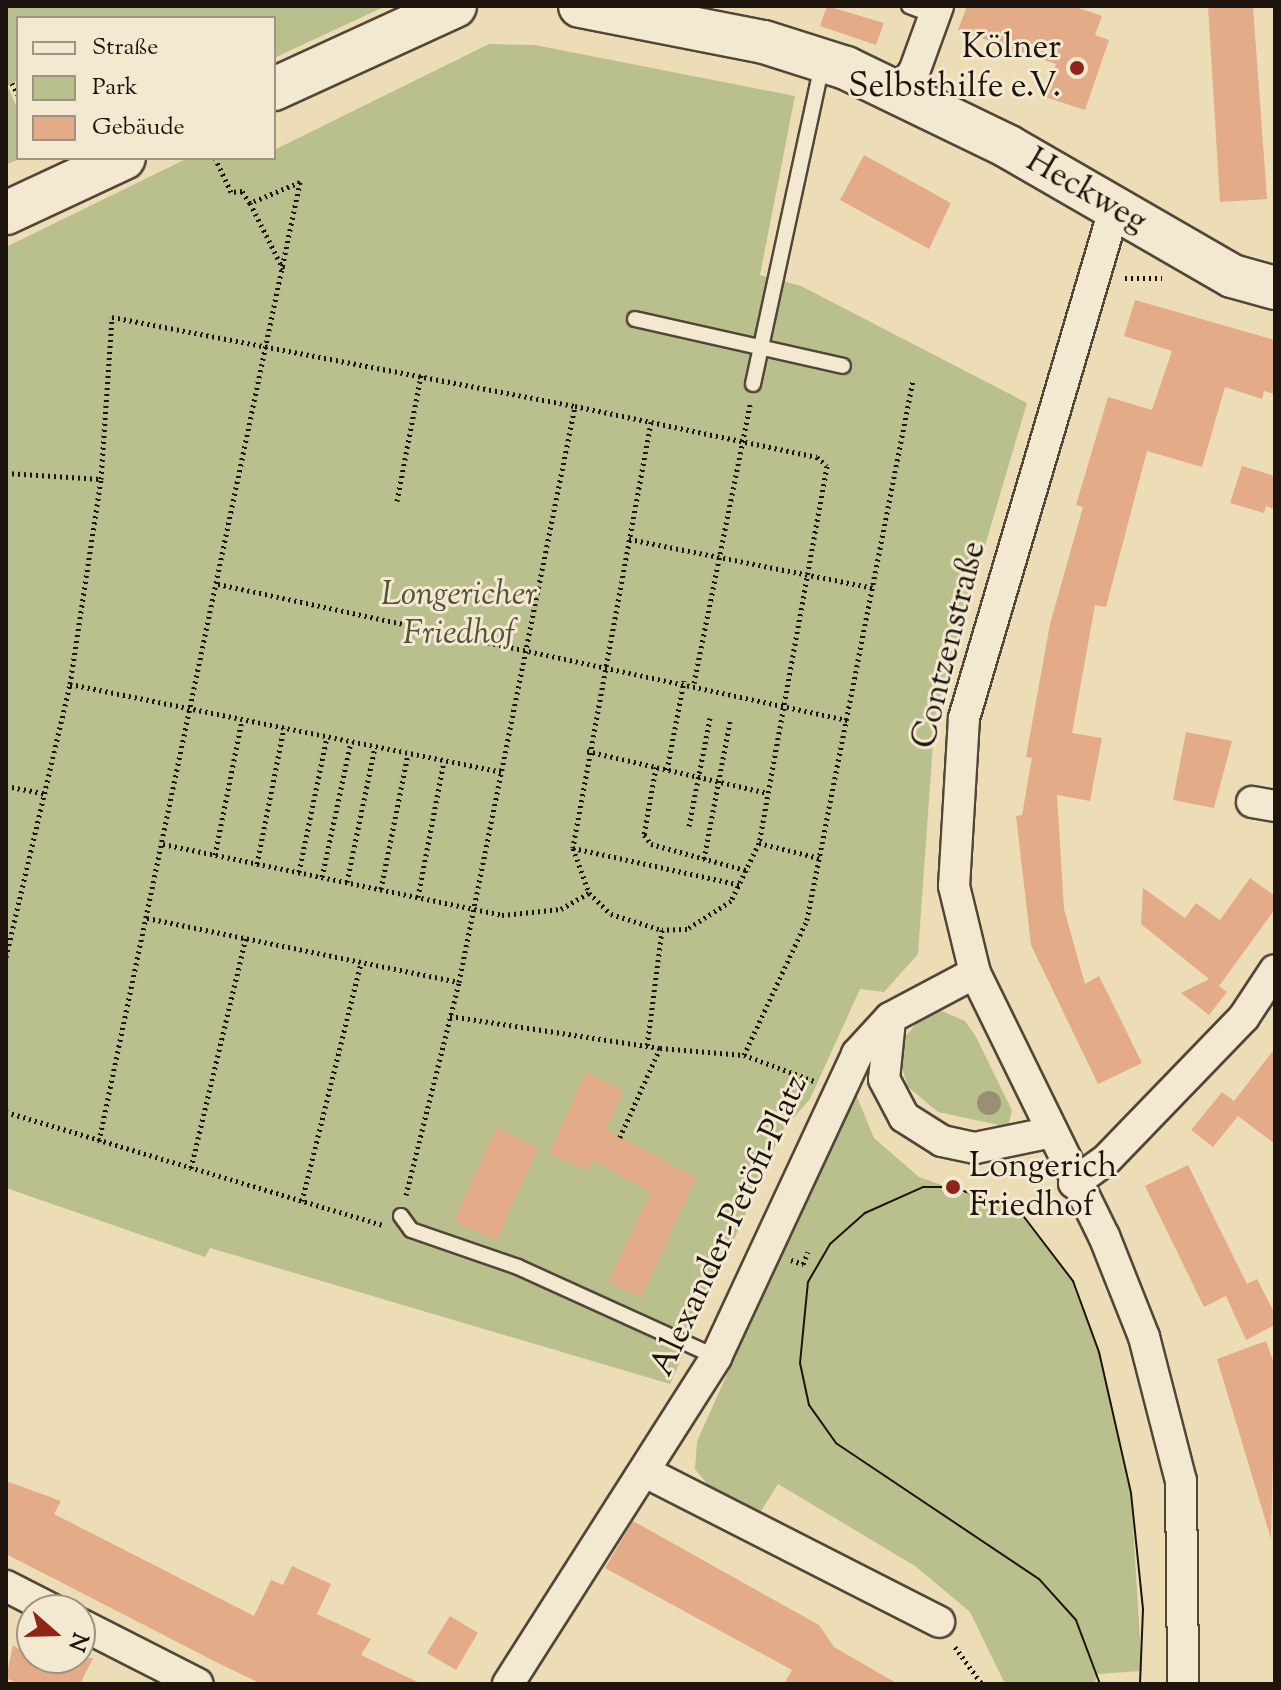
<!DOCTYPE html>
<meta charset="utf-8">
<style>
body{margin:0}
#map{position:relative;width:1281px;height:1690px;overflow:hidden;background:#edddb7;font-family:"Sorts Mill Goudy",serif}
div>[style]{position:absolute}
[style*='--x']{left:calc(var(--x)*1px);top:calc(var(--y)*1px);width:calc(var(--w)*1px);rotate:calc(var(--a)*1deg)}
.green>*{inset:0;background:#bac08d}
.building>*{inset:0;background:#e4ab88}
.path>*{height:5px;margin-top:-2.5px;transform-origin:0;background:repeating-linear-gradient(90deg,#1e140e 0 2px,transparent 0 6px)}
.roads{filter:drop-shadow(2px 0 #524638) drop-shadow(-2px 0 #524638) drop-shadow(0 2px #524638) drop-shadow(0 -2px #524638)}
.lane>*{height:14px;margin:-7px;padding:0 7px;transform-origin:7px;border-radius:7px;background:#f3e9d0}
.street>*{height:30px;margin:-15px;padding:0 15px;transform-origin:15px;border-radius:15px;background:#f3e9d0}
.secondary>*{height:42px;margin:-21px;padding:0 21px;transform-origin:21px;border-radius:21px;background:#f3e9d0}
.tram>*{height:2px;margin:-1px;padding:0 1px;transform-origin:1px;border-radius:1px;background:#1e140e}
.trees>*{width:24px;height:24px;margin:-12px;border-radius:50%;background:#998f72}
.dots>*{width:22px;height:22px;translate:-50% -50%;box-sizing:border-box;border:4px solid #f3e9d0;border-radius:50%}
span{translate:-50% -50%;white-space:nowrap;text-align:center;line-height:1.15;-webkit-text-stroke:6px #f3e9d0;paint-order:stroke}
.poi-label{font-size:34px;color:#1e140e}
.right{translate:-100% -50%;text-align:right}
.left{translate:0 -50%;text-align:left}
.street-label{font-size:34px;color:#1e140e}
.park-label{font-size:34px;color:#55503a;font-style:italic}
.frame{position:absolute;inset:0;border:8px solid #1e140e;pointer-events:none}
.legend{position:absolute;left:16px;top:16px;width:260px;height:144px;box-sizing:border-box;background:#f3e9d0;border:2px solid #9e9482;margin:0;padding:10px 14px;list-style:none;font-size:24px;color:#1e140e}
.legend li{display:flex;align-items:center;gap:16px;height:40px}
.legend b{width:40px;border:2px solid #9e9482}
.north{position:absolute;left:16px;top:1594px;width:80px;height:80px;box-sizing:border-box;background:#f3e9d0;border:2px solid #9e9482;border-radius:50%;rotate:110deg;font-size:22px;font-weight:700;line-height:32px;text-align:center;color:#1e140e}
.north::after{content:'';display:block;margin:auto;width:28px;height:36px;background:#8f2418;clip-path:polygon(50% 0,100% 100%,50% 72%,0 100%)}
</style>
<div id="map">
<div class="green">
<div style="clip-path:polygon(6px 6px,386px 6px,274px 58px,274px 18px,18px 18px,18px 80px,7px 86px,18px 109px,21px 158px,6px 165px)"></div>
<div style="clip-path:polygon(489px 44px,535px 45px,795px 96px,760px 275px,801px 286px,1027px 403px,935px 716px,918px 954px,884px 992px,860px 989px,810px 1099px,782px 1131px,670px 1384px,210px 1248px,205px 1257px,6px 1188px,6px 247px,188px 158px,274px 158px,274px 150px)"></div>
<div style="clip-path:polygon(942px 1011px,965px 1021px,975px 1035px,1012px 1110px,1008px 1127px,938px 1112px,908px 1087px,900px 1062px,904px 1038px,921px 1018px)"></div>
<div style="clip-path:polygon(855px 1092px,874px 1138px,919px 1177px,1021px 1213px,1073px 1281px,1099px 1352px,1131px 1493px,1142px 1671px,1098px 1674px,1094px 1684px,1005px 1684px,970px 1612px,915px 1566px,778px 1484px,758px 1516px,712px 1490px,695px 1469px,697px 1441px)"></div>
</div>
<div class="building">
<div style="clip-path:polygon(827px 6px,884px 23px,876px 45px,820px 26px)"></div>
<div style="clip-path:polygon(967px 6px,1073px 6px,1102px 16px,1095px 35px,1109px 40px,1085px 110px,1045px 97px,1056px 64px,958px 30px)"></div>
<div style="clip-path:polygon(1208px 6px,1253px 6px,1267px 199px,1220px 202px)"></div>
<div style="clip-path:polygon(864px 155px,951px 203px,929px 249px,840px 200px)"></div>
<div style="clip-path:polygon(1135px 300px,1275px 340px,1275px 394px,1264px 391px,1262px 399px,1225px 387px,1202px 467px,1147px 451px,1106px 607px,1095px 605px,1072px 733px,1102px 738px,1090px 801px,1057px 795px,1064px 909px,1085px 984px,1099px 976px,1142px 1063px,1098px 1084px,1031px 945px,1016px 816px,1022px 815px,1032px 758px,1026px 757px,1050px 624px,1083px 507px,1076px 505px,1108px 397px,1152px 410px,1172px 351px,1124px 336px)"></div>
<div style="clip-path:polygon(1242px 466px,1275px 476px,1275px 509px,1266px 506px,1264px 513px,1230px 503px)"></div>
<div style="clip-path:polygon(1186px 732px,1232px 741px,1214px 808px,1173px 800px)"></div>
<div style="clip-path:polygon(1250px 878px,1275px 896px,1275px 909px,1219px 986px,1227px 992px,1209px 1015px,1181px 993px,1209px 979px,1141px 924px,1143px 888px,1185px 918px,1196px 903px,1220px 920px)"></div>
<div style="clip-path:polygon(1275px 1048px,1275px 1144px,1238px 1116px,1213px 1147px,1191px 1130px,1222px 1092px,1234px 1101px)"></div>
<div style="clip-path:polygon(585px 1073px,623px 1090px,606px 1129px,696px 1178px,641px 1297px,608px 1282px,651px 1192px,591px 1160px,587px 1170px,549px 1154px)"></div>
<div style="clip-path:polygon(496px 1128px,538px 1147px,496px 1241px,454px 1221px)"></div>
<div style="clip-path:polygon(1188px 1165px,1247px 1284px,1257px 1279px,1275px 1314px,1275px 1325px,1246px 1340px,1226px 1296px,1204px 1307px,1145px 1186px)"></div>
<div style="clip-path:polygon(1266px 1341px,1275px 1366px,1271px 1539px,1217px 1359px)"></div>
<div style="clip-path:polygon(6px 1481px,61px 1501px,54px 1514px,254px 1616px,271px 1580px,283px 1585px,292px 1566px,331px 1584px,317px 1614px,371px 1639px,361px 1655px,422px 1684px,262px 1684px,218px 1663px,6px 1554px)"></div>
<div style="clip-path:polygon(633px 1521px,819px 1625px,834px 1647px,898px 1684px,784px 1684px,792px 1670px,605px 1568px)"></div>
<div style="clip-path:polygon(450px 1616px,478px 1633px,456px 1670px,427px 1653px)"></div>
<div style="clip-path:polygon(13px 1645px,32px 1658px,93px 1658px,80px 1684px,18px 1684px,6px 1678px)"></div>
</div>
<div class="path">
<div style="--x:12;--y:83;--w:13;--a:63"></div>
<div style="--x:250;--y:203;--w:74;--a:63.4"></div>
<div style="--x:1125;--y:278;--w:37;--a:0"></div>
<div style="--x:651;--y:422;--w:433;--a:100.4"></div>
<div style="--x:573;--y:848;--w:48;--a:70.4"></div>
<div style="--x:589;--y:893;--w:30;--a:44"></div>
<div style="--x:611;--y:914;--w:53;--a:17.4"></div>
<div style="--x:6;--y:473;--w:95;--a:3.6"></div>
<div style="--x:101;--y:479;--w:162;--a:-86.1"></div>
<div style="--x:112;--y:317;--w:471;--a:10.9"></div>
<div style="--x:575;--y:406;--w:247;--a:11.9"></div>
<div style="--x:817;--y:457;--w:13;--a:42"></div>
<div style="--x:827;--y:466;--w:383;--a:100.2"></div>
<div style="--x:759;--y:843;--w:64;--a:115.8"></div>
<div style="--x:731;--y:901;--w:52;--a:147.5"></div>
<div style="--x:687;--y:929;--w:25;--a:178"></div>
<div style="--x:662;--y:930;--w:118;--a:97.3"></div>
<div style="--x:397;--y:501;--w:128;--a:-79.2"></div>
<div style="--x:629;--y:539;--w:250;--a:11.3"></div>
<div style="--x:218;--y:584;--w:644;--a:12.2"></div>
<div style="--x:694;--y:683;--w:284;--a:-78.6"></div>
<div style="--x:70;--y:684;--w:440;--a:11.5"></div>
<div style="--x:587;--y:751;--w:186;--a:13.1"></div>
<div style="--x:656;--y:767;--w:69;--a:100"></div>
<div style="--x:644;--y:835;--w:11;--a:52"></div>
<div style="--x:651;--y:844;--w:102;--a:15.4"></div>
<div style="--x:667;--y:770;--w:91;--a:-79.2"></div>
<div style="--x:6;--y:786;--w:42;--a:11"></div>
<div style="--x:689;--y:826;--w:110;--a:-79"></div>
<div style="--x:759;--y:843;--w:62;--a:14"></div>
<div style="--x:163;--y:844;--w:346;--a:11.8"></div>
<div style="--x:502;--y:915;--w:59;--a:-5.8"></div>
<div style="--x:561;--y:909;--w:32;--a:-30"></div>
<div style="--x:573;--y:848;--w:172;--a:12.4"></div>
<div style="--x:215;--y:855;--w:138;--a:-78.7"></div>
<div style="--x:704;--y:859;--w:140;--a:-79.3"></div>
<div style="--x:257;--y:864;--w:139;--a:-78.8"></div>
<div style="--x:299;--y:872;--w:138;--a:-78.3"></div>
<div style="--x:322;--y:877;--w:138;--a:-77.9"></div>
<div style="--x:347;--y:882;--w:138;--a:-78.3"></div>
<div style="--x:381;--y:889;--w:138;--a:-78.7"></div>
<div style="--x:418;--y:897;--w:138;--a:-79.2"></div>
<div style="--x:147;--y:918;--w:318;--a:11.6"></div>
<div style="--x:6;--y:957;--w:280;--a:-76.8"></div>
<div style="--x:70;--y:684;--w:207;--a:-81.4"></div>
<div style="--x:450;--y:1016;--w:212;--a:8.7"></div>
<div style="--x:660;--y:1048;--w:98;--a:114.2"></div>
<div style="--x:660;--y:1048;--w:84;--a:4.8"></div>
<div style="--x:744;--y:1055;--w:75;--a:20.4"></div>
<div style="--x:744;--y:1055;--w:149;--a:-65"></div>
<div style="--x:807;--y:920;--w:550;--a:-78.89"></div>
<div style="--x:6;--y:1112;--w:393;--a:16.7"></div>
<div style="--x:99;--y:1141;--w:980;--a:-78.16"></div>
<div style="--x:300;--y:182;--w:54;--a:157.2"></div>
<div style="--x:250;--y:203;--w:14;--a:-124"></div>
<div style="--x:242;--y:191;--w:11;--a:175"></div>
<div style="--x:231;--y:192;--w:38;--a:-115"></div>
<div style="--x:191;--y:1168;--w:236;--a:-76.6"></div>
<div style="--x:406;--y:1195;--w:219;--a:-76"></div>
<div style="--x:459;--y:982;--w:588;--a:-78.61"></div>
<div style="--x:302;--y:1201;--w:245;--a:-76.1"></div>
<div style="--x:791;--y:1260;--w:13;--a:18"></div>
<div style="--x:803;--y:1264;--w:13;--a:-67"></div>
<div style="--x:955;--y:1647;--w:46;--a:53.9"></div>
</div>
<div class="roads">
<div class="lane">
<div style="--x:909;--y:6;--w:28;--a:21"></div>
<div style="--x:635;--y:319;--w:213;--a:12.7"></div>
<div style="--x:753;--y:384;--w:326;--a:-77.8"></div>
<div style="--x:401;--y:1216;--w:17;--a:54"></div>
<div style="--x:411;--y:1230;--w:113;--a:19.1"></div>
<div style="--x:518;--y:1267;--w:217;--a:24.4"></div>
</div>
<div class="street">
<div style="--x:899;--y:91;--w:24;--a:-52"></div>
<div style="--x:914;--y:72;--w:70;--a:-70"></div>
<div style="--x:1114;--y:210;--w:530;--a:106.45"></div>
<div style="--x:964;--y:718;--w:168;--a:93.4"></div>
<div style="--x:954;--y:886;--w:89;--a:76.4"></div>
<div style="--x:975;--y:973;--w:293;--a:63.9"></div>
<div style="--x:1104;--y:1236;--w:109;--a:68.4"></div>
<div style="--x:1144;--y:1337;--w:149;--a:75.6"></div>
<div style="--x:1181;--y:1481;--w:203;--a:89.4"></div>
<div style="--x:1252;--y:802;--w:23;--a:10"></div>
<div style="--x:890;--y:1020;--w:59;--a:95.8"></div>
<div style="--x:884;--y:1079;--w:43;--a:62.2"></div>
<div style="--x:904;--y:1117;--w:45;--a:32.3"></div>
<div style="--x:942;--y:1141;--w:34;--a:12"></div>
<div style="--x:975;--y:1148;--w:75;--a:-11.6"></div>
<div style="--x:1074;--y:1183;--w:39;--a:-36"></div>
<div style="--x:1106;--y:1160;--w:199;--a:-46"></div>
<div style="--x:1244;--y:1017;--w:56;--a:-56.6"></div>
<div style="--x:647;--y:1473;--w:328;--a:27"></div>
<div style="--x:6;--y:1586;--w:53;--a:27.1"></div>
<div style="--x:80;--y:1624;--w:132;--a:27"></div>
<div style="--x:508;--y:1684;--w:388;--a:-57.5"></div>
<div style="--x:716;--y:1357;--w:334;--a:-65"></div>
<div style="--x:857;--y:1054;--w:49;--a:-47.5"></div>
<div style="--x:890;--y:1018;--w:96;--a:-27.9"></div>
</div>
<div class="secondary">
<div style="--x:580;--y:6;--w:187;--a:11.1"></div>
<div style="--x:764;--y:42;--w:86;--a:17.6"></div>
<div style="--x:846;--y:68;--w:179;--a:25.8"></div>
<div style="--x:1007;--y:146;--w:260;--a:30"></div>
<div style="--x:1232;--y:276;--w:45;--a:15.6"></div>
<div style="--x:274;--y:89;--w:199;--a:-24.6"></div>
<div style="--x:6;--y:213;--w:130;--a:-25"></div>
</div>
</div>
<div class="tram">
<div style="--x:1100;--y:1684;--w:68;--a:-110.6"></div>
<div style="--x:1076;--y:1620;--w:55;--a:-132.1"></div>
<div style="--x:1039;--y:1579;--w:244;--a:-146.2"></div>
<div style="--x:836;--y:1443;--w:47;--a:-125.4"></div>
<div style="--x:809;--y:1405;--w:43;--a:-102.1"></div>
<div style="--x:800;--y:1363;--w:81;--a:-84.4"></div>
<div style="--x:808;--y:1282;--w:44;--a:-59.9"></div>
<div style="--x:830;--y:1244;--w:47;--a:-41.5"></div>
<div style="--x:865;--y:1213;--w:64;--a:-24.1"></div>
<div style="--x:923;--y:1187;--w:30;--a:0"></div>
<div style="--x:953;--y:1187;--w:73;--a:20.9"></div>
<div style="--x:1021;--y:1213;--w:86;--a:52.6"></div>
<div style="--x:1073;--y:1281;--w:76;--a:69.9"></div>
<div style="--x:1099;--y:1352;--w:145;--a:77.2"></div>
<div style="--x:1131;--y:1493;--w:117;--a:84.1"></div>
<div style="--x:1143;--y:1609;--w:75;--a:92.3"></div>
</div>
<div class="trees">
<div style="left:989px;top:1103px"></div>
</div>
<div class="dots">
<div style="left:1077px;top:68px;background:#8f2418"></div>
<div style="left:953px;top:1187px;background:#8f2418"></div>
</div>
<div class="poi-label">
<span class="right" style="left:1061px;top:68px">Kölner<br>Selbsthilfe e.V.</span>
<span class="left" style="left:969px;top:1187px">Longerich<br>Friedhof</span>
</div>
<div class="street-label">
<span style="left:1086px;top:192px;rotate:30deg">Heckweg</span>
<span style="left:950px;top:645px;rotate:-76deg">Contzenstraße</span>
<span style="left:730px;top:1226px;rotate:-65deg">Alexander-Petöfi-Platz</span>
</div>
<div class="park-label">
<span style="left:459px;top:615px">Longericher<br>Friedhof</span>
</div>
<div class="frame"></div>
<ul class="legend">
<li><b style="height:10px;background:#f3e9d0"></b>Straße</li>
<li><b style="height:22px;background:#bac08d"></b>Park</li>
<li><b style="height:22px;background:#e4ab88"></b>Gebäude</li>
</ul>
<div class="north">N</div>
</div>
